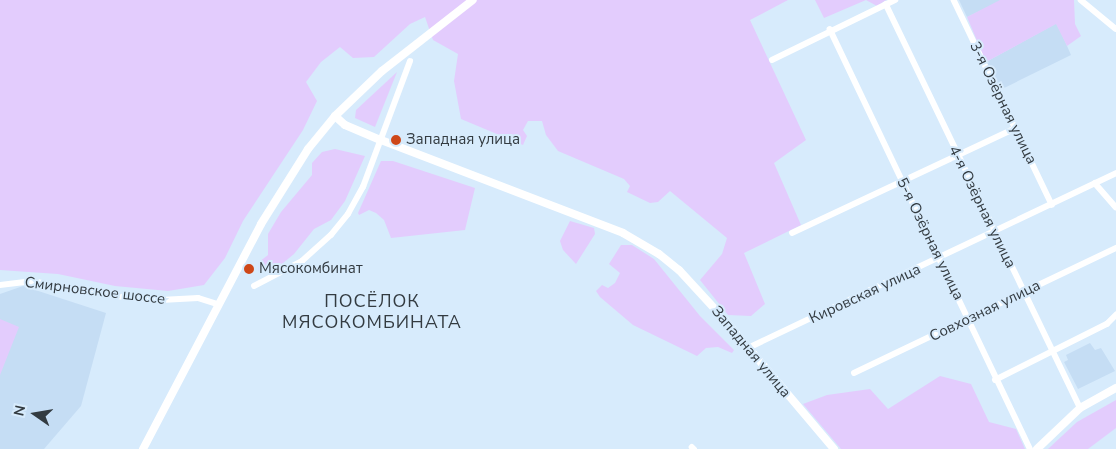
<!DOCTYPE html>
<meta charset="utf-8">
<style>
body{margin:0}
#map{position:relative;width:1116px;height:449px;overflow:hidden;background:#d7ebfc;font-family:"Nunito Sans",sans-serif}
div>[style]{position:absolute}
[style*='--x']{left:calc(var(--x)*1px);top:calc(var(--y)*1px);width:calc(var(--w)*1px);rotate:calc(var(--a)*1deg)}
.built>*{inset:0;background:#c5ddf4}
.green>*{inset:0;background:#e3ccfd}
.street>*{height:5.5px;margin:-2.75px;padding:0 2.75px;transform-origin:2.75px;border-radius:2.75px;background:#fff}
.secondary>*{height:8px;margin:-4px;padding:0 4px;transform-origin:4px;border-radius:4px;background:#fff}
.dots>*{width:14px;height:14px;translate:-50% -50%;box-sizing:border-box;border:2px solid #d7ebfc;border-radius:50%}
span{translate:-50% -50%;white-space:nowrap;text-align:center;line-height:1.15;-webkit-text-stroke:4px #d7ebfc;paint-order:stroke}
.street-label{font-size:15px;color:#333b41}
.poi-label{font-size:15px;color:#333b41}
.left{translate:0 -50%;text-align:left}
.quarter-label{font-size:18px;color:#333b41;letter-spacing:1px}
.north{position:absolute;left:10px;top:389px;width:50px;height:50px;-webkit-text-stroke:4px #d7ebfc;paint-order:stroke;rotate:283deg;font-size:14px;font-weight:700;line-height:20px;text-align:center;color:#333b41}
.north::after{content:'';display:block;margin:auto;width:18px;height:22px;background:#333b41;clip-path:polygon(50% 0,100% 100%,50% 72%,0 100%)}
</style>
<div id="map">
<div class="built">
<div style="clip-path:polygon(959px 0,1000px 0,1001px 1px,967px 17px)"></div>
<div style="clip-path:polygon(1057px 23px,1071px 55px,1000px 90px,986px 62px)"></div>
<div style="clip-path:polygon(23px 286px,106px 313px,81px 406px,44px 449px,0 449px,0 294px)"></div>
<div style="clip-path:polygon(1090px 343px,1095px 350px,1101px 348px,1115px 371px,1078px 389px,1064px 362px,1068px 360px,1066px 355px)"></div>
</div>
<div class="green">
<div style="clip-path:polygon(0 0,788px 0,750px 20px,806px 140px,774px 163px,801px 225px,744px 253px,765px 304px,751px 316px,728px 315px,700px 280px,722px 254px,727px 238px,670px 191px,658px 202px,650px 203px,627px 192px,630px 186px,624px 179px,558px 151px,546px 135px,542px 121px,528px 121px,523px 130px,527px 136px,523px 145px,461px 119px,454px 81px,458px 54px,433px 40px,425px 17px,410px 24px,374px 57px,353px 58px,340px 47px,321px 62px,306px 82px,317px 101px,303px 130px,243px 221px,225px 258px,204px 285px,168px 291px,115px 286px,58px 274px,0 270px)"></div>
<div style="clip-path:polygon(815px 0,886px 0,877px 6px,866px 0,824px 18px)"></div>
<div style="clip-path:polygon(1000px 0,1074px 0,1075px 24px,1081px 36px,1067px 46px,1056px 24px,986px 62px,967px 17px)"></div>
<div style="clip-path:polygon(397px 72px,375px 127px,355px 118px,356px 110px)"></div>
<div style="clip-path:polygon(335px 149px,365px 156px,345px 201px,331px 220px,314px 229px,294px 254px,277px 268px,262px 273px,258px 271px,259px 262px,268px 255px,268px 234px,281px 212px,312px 175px,312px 163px,322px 152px)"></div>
<div style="clip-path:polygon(381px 161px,393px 161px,475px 188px,465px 230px,391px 238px,384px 220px,376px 213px,369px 210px,359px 215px,358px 213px)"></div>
<div style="clip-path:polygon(570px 221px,594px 228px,595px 234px,576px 264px,563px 250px,560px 241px)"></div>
<div style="clip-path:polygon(621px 245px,632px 245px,654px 259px,700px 316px,734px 350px,732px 353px,718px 347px,706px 348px,697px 356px,633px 325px,600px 297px,596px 291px,602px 285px,608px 288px,615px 283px,620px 273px,609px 264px)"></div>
<div style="clip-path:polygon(0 319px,19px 327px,0 375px)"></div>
<div style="clip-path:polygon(940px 376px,971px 384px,989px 422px,1016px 429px,1025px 449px,841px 449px,803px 404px,827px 395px,870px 389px,888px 409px)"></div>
<div style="clip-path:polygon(1116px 400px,1116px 428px,1088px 449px,1048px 449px,1077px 422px)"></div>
</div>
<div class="street">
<div style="--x:954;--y:0;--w:227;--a:64.4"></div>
<div style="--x:1081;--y:0;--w:45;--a:39.6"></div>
<div style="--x:886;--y:4;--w:448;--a:64.3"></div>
<div style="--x:830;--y:29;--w:465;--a:64.5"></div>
<div style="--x:772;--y:60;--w:137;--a:-26"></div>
<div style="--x:1095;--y:183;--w:32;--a:49"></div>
<div style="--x:792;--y:233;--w:245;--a:-25.1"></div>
<div style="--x:0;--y:285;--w:31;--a:-7"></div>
<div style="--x:31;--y:281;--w:100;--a:9.7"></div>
<div style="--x:130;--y:298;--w:31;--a:4"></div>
<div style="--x:161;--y:300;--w:37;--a:-3"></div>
<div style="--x:198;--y:298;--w:21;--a:17"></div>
<div style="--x:254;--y:286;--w:54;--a:-27.5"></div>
<div style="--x:302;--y:261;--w:39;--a:-42"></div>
<div style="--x:331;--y:235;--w:27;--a:-51"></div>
<div style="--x:348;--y:214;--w:31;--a:-61"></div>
<div style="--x:363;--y:187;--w:134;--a:-69.5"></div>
<div style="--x:748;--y:348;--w:407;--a:-25.4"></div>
<div style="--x:854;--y:373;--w:290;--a:-25.5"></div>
<div style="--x:995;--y:380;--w:125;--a:-26.6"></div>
<div style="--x:1107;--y:324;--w:13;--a:-45"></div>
<div style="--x:692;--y:447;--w:3;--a:45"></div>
</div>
<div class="secondary">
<div style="--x:335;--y:116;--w:13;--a:42"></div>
<div style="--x:345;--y:125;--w:39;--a:23"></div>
<div style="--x:381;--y:140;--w:259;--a:21"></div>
<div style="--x:623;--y:233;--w:42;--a:30.3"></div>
<div style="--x:659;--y:254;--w:26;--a:39"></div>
<div style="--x:679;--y:270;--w:68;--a:47.4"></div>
<div style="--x:725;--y:320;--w:169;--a:49.8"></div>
<div style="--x:143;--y:449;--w:254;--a:-62.3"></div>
<div style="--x:261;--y:224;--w:89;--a:-57.9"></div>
<div style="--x:308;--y:149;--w:43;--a:-50.7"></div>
<div style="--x:335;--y:116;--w:65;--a:-43.8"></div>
<div style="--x:382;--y:71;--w:115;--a:-38"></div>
<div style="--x:1037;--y:449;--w:59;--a:-43.6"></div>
<div style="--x:1080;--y:408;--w:41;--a:-29.1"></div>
</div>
<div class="dots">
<div style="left:396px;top:140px;background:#ce4718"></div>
<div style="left:249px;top:269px;background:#ce4718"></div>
</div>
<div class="street-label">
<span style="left:1003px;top:103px;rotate:64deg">3-я Озёрная улица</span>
<span style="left:982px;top:207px;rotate:64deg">4-я Озёрная улица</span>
<span style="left:930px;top:239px;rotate:64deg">5-я Озёрная улица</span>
<span style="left:95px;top:291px;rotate:7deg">Смирновское шоссе</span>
<span style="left:865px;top:294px;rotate:-25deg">Кировская улица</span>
<span style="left:985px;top:311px;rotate:-26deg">Совхозная улица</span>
<span style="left:751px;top:352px;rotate:50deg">Западная улица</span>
</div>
<div class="poi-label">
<span class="left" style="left:406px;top:140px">Западная улица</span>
<span class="left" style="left:259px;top:269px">Мясокомбинат</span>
</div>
<div class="quarter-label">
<span style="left:372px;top:312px">ПОСЁЛОК<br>МЯСОКОМБИНАТА</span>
</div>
<div class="north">N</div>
</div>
